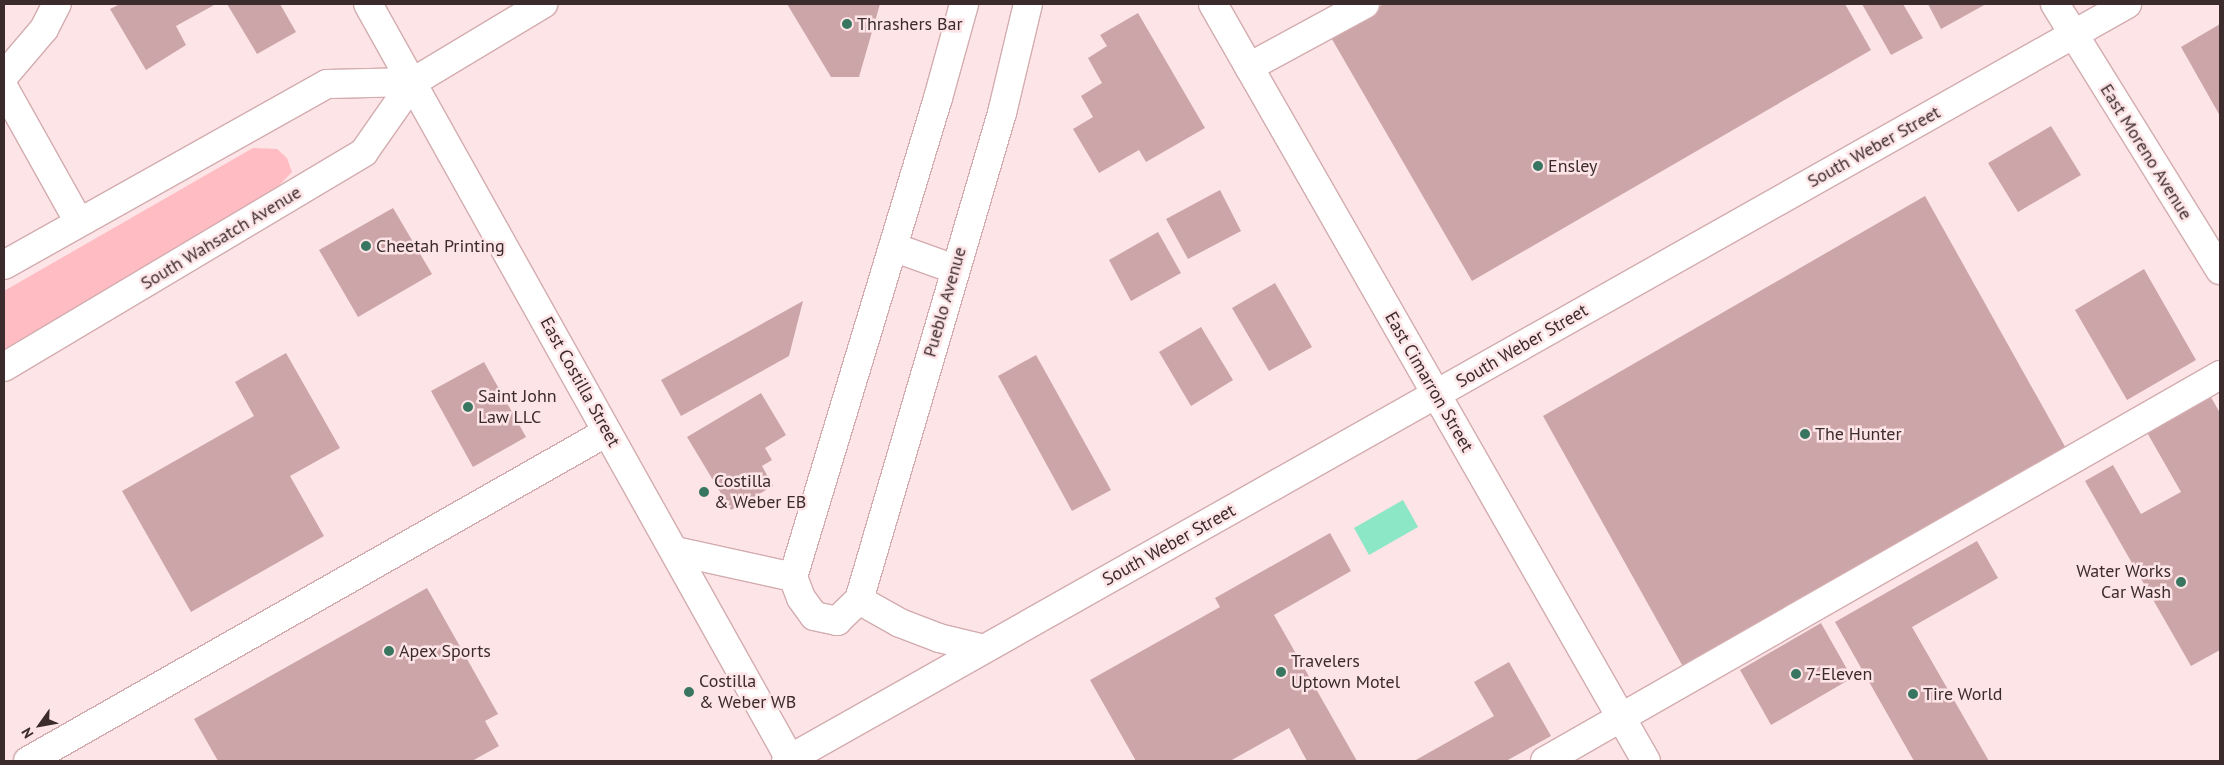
<!DOCTYPE html>
<style>
body{margin:0}
#map{position:relative;width:2224px;height:765px;overflow:hidden;background:#fde4e6;font-family:"PT Sans",sans-serif}
div>[style]{position:absolute}
[style*='--x']{left:calc(var(--x)*1px);top:calc(var(--y)*1px);width:calc(var(--w)*1px);rotate:calc(var(--a)*1deg)}
.green>*{inset:0;background:#ffbcc3}
.water>*{inset:0;background:#8be7c6}
.building>*{inset:0;background:#cca5a9}
.roads{filter:drop-shadow(1px 0 #d3acaf) drop-shadow(-1px 0 #d3acaf) drop-shadow(0 1px #d3acaf) drop-shadow(0 -1px #d3acaf)}
.minor>*{height:28px;margin:-14px;padding:0 14px;transform-origin:14px;border-radius:14px;background:#fff}
.major>*{height:28px;margin:-14px;padding:0 14px;transform-origin:14px;border-radius:14px;background:#fff}
.dots>*{width:14px;height:14px;translate:-50% -50%;box-sizing:border-box;border:2px solid #fde4e6;border-radius:50%}
span{translate:-50% -50%;white-space:nowrap;text-align:center;line-height:1.15;-webkit-text-stroke:5px #fde4e6;paint-order:stroke}
.poi-label{font-size:18px;color:#3b2b2d}
.left{translate:0 -50%;text-align:left}
.right{translate:-100% -50%;text-align:right}
.street-label{font-size:18px;color:#3b2b2d}
.frame{position:absolute;inset:0;border:5px solid #3b2b2d;pointer-events:none}
.north{position:absolute;left:15px;top:700px;width:50px;height:50px;-webkit-text-stroke:4px #fde4e6;paint-order:stroke;rotate:238deg;font-size:14px;font-weight:700;line-height:20px;text-align:center;color:#3b2b2d}
.north::after{content:'';display:block;margin:auto;width:18px;height:22px;background:#3b2b2d;clip-path:polygon(50% 0,100% 100%,50% 72%,0 100%)}
</style>
<div id="map">
<div class="green">
<div style="clip-path:polygon(253px 148px,277px 149px,287px 158px,292px 172px,267px 198px,4px 349px,4px 291px)"></div>
</div>
<div class="water">
<div style="clip-path:polygon(1403px 500px,1418px 527px,1369px 555px,1354px 528px)"></div>
</div>
<div class="building">
<div style="clip-path:polygon(120px 4px,216px 4px,176px 26px,186px 45px,146px 70px,110px 9px)"></div>
<div style="clip-path:polygon(227px 4px,280px 4px,296px 32px,257px 54px)"></div>
<div style="clip-path:polygon(787px 4px,880px 4px,859px 77px,831px 77px)"></div>
<div style="clip-path:polygon(1384px 4px,1845px 4px,1871px 50px,1472px 281px,1329px 34px)"></div>
<div style="clip-path:polygon(1862px 4px,1903px 4px,1923px 38px,1891px 55px)"></div>
<div style="clip-path:polygon(1928px 4px,1986px 4px,1941px 29px)"></div>
<div style="clip-path:polygon(1138px 13px,1205px 128px,1146px 162px,1139px 150px,1099px 173px,1073px 129px,1093px 117px,1081px 96px,1102px 83px,1088px 58px,1107px 46px,1100px 35px)"></div>
<div style="clip-path:polygon(2220px 24px,2220px 116px,2181px 47px)"></div>
<div style="clip-path:polygon(2051px 126px,2081px 175px,2018px 212px,1988px 163px)"></div>
<div style="clip-path:polygon(1220px 190px,1241px 231px,1188px 259px,1166px 219px)"></div>
<div style="clip-path:polygon(1925px 196px,2068px 452px,1686px 672px,1543px 416px)"></div>
<div style="clip-path:polygon(393px 208px,432px 274px,358px 317px,319px 250px)"></div>
<div style="clip-path:polygon(1158px 232px,1181px 273px,1131px 301px,1109px 260px)"></div>
<div style="clip-path:polygon(2144px 269px,2196px 360px,2127px 400px,2075px 310px)"></div>
<div style="clip-path:polygon(1275px 283px,1312px 347px,1269px 371px,1232px 308px)"></div>
<div style="clip-path:polygon(803px 301px,789px 356px,681px 416px,661px 380px)"></div>
<div style="clip-path:polygon(1201px 327px,1233px 380px,1191px 406px,1159px 352px)"></div>
<div style="clip-path:polygon(286px 353px,340px 448px,290px 476px,324px 536px,191px 612px,122px 491px,254px 416px,235px 382px)"></div>
<div style="clip-path:polygon(1036px 355px,1111px 490px,1072px 511px,998px 376px)"></div>
<div style="clip-path:polygon(484px 362px,526px 437px,473px 467px,431px 391px)"></div>
<div style="clip-path:polygon(2208px 392px,2220px 413px,2220px 650px,2191px 666px,2085px 481px,2113px 465px,2141px 514px,2181px 492px,2145px 429px)"></div>
<div style="clip-path:polygon(761px 393px,786px 435px,765px 448px,772px 460px,762px 466px,773px 486px,731px 510px,687px 437px)"></div>
<div style="clip-path:polygon(1330px 533px,1351px 571px,1274px 615px,1357px 761px,1307px 761px,1289px 728px,1230px 761px,1136px 761px,1090px 680px,1220px 607px,1215px 598px)"></div>
<div style="clip-path:polygon(1977px 541px,1998px 578px,1912px 627px,1989px 761px,1914px 761px,1835px 622px)"></div>
<div style="clip-path:polygon(427px 588px,498px 714px,485px 721px,499px 746px,472px 761px,218px 761px,194px 719px)"></div>
<div style="clip-path:polygon(1821px 623px,1852px 678px,1771px 725px,1740px 670px)"></div>
<div style="clip-path:polygon(1509px 662px,1551px 736px,1506px 761px,1414px 761px,1494px 716px,1474px 682px)"></div>
</div>
<div class="roads">
<div class="minor">
<div style="--x:368;--y:4;--w:867;--a:60.8"></div>
<div style="--x:2055;--y:4;--w:313;--a:58.2"></div>
<div style="--x:1249;--y:67;--w:132;--a:-28.5"></div>
<div style="--x:4;--y:76;--w:62;--a:-49.6"></div>
<div style="--x:44;--y:29;--w:28;--a:-63"></div>
<div style="--x:4;--y:88;--w:154;--a:60.8"></div>
<div style="--x:893;--y:247;--w:65;--a:19.8"></div>
<div style="--x:675;--y:551;--w:121;--a:12.4"></div>
<div style="--x:793;--y:577;--w:22;--a:69"></div>
<div style="--x:801;--y:598;--w:22;--a:54"></div>
<div style="--x:814;--y:616;--w:24;--a:12"></div>
<div style="--x:837;--y:621;--w:30;--a:-44"></div>
<div style="--x:859;--y:600;--w:47;--a:29.3"></div>
<div style="--x:900;--y:623;--w:42;--a:21"></div>
<div style="--x:939;--y:638;--w:46;--a:13.7"></div>
<div style="--x:793;--y:577;--w:500;--a:-73.16"></div>
<div style="--x:938;--y:98;--w:98;--a:-74.5"></div>
<div style="--x:859;--y:600;--w:508;--a:-73.64"></div>
<div style="--x:1002;--y:113;--w:112;--a:-76.6"></div>
<div style="--x:28;--y:761;--w:666;--a:-29.61"></div>
<div style="--x:786;--y:761;--w:1540;--a:-29.44"></div>
<div style="--x:1545;--y:761;--w:778;--a:-29.76"></div>
</div>
<div class="major">
<div style="--x:1213;--y:4;--w:872;--a:60.23"></div>
<div style="--x:4;--y:265;--w:370;--a:-29.3"></div>
<div style="--x:327;--y:84;--w:86;--a:-1.3"></div>
<div style="--x:4;--y:367;--w:419;--a:-30.8"></div>
<div style="--x:364;--y:152;--w:85;--a:-55"></div>
<div style="--x:413;--y:82;--w:152;--a:-31"></div>
</div>
</div>
<div class="dots">
<div style="left:847px;top:24px;background:#397661"></div>
<div style="left:1538px;top:166px;background:#397661"></div>
<div style="left:366px;top:246px;background:#397661"></div>
<div style="left:468px;top:407px;background:#397661"></div>
<div style="left:1805px;top:434px;background:#397661"></div>
<div style="left:704px;top:492px;background:#397661"></div>
<div style="left:2181px;top:582px;background:#397661"></div>
<div style="left:389px;top:651px;background:#397661"></div>
<div style="left:1281px;top:672px;background:#397661"></div>
<div style="left:1796px;top:674px;background:#397661"></div>
<div style="left:689px;top:692px;background:#397661"></div>
<div style="left:1913px;top:694px;background:#397661"></div>
</div>
<div class="poi-label">
<span class="left" style="left:857px;top:24px">Thrashers Bar</span>
<span class="left" style="left:1548px;top:166px">Ensley</span>
<span class="left" style="left:376px;top:246px">Cheetah Printing</span>
<span class="left" style="left:478px;top:407px">Saint John<br>Law LLC</span>
<span class="left" style="left:1815px;top:434px">The Hunter</span>
<span class="left" style="left:714px;top:492px">Costilla<br>&amp; Weber EB</span>
<span class="right" style="left:2171px;top:582px">Water Works<br>Car Wash</span>
<span class="left" style="left:399px;top:651px">Apex Sports</span>
<span class="left" style="left:1291px;top:672px">Travelers<br>Uptown Motel</span>
<span class="left" style="left:1806px;top:674px">7-Eleven</span>
<span class="left" style="left:699px;top:692px">Costilla<br>&amp; Weber WB</span>
<span class="left" style="left:1923px;top:694px">Tire World</span>
</div>
<div class="street-label">
<span style="left:1874px;top:147px;rotate:-29deg">South Weber Street</span>
<span style="left:2146px;top:152px;rotate:58deg">East Moreno Avenue</span>
<span style="left:221px;top:238px;rotate:-31deg">South Wahsatch Avenue</span>
<span style="left:945px;top:302px;rotate:-74deg">Pueblo Avenue</span>
<span style="left:1522px;top:346px;rotate:-30deg">South Weber Street</span>
<span style="left:580px;top:382px;rotate:61deg">East Costilla Street</span>
<span style="left:1429px;top:382px;rotate:60deg">East Cimarron Street</span>
<span style="left:1169px;top:545px;rotate:-29deg">South Weber Street</span>
</div>
<div class="frame"></div>
<div class="north">N</div>
</div>
